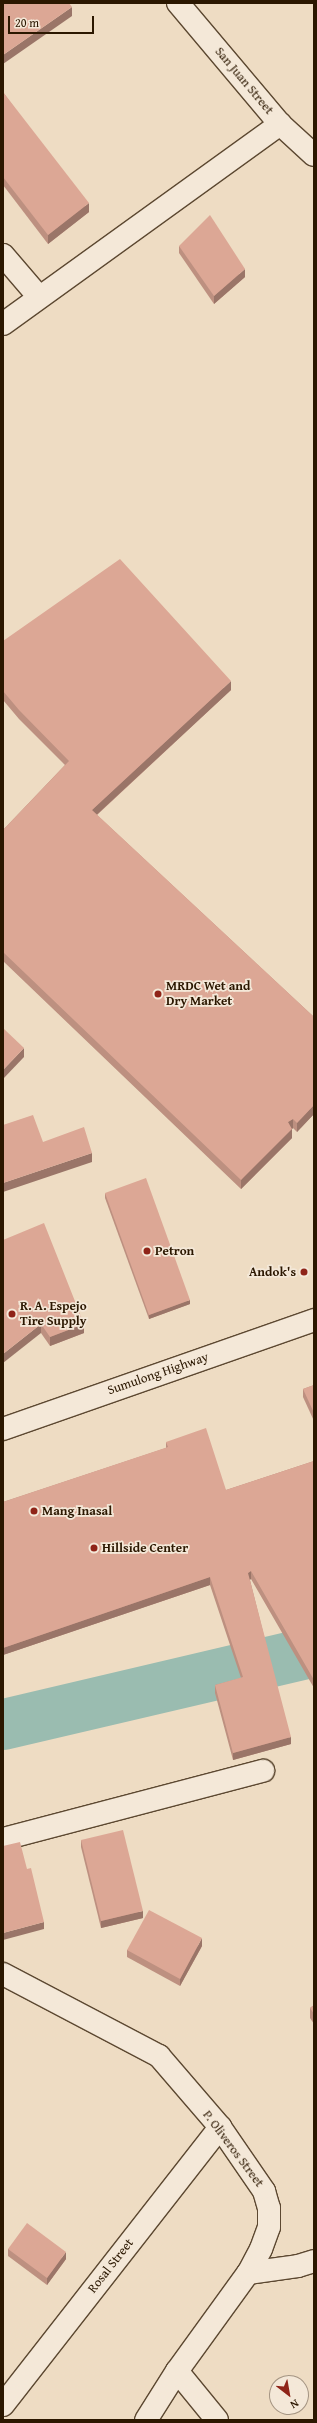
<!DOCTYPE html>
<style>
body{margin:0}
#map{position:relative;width:317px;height:2423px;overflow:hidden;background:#eedcc3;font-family:"Gentium Book Plus",serif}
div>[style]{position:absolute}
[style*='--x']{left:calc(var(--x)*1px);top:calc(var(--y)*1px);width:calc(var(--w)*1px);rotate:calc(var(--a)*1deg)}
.river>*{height:51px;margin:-25.5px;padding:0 25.5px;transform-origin:25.5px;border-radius:25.5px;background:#9abcb0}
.roads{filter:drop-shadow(1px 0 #5c4831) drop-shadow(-1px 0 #5c4831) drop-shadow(0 1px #5c4831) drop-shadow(0 -1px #5c4831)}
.street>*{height:22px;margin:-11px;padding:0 11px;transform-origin:11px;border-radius:11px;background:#f4e8d8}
.secondary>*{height:22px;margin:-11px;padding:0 11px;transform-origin:11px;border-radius:11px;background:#f4e8d8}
.wall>*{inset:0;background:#bd9080}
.shaded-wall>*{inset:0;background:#9a7568}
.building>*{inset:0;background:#dca795}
.dots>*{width:11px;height:11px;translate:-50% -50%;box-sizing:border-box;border:2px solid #f4e8d8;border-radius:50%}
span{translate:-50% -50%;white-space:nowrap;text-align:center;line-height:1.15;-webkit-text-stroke:3.5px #f4e8d8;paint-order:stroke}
.street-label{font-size:13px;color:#2b1700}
.poi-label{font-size:13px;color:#2b1700;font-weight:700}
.left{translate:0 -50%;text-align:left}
.right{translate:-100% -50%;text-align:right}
.frame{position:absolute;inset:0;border:4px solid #2b1700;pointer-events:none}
.north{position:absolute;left:269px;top:2375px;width:40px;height:40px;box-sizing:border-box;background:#f4e8d8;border:1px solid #a49482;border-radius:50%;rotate:149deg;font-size:11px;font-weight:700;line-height:16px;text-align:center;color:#2b1700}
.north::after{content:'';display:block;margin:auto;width:14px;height:18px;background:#8f2418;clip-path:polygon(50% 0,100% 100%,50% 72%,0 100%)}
.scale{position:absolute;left:8px;top:16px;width:86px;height:18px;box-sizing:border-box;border:2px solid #2b1700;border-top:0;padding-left:5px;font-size:12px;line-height:14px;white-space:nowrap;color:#2b1700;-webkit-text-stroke:3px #f4e8d8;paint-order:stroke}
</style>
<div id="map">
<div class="river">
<div style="--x:3;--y:1724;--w:319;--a:-13.2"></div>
</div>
<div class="roads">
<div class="street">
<div style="--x:178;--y:3;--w:158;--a:49.9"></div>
<div style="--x:280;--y:124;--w:46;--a:42.4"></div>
<div style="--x:3;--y:255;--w:55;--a:49.4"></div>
<div style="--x:3;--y:324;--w:342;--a:-35.8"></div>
<div style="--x:3;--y:1839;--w:269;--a:-14.7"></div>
<div style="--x:3;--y:1974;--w:176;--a:27.7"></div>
<div style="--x:159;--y:2056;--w:94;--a:49.3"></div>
<div style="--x:220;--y:2127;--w:78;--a:55.5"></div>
<div style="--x:264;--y:2191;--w:18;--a:74"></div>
<div style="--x:269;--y:2208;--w:19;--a:90"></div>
<div style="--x:269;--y:2227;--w:23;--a:110"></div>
<div style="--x:261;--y:2249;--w:27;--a:118"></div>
<div style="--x:248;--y:2273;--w:121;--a:125.9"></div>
<div style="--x:177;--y:2371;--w:58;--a:122.3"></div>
<div style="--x:248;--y:2273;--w:50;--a:-8"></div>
<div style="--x:298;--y:2266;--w:17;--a:-17"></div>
<div style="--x:177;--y:2371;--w:63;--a:50.8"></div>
<div style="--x:3;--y:2405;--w:353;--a:-52"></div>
</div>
<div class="secondary">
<div style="--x:3;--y:1429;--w:330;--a:-19.3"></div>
</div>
</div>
<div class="wall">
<div style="clip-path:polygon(3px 92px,89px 212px,48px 244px,3px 185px)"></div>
<div style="clip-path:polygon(179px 246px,245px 277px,214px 304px,179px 253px)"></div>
<div style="clip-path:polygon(3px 641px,231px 690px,97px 815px,314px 1017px,314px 1114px,297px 1132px,293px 1128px,292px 1129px,292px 1138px,241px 1189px,3px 961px,3px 830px,65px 765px,19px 719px,3px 700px)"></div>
<div style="clip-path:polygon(105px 1193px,190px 1304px,149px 1319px,105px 1198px)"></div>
<div style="clip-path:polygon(3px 1240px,84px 1333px,50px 1346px,41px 1333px)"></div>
<div style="clip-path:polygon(314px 1385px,314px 1421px,303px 1397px,303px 1389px)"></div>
<div style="clip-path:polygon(166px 1442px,226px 1490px,314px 1461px,314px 1688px,251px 1579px,250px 1580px,291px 1744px,233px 1760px,215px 1693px,215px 1685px,241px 1678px,210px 1585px,3px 1655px,3px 1502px,166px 1448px)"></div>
<div style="clip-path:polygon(81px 1840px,143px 1918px,101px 1928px,81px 1847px)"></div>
<div style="clip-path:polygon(202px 1946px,180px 1986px,127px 1957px,127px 1950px)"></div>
<div style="clip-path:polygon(314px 2005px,314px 2024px,310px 2018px,310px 2008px)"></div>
<div style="clip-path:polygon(8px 2249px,66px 2259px,47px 2285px,8px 2256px)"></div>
</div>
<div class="shaded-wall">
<div style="clip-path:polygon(72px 7px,72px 16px,3px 64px,3px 55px)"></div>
<div style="clip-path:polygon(89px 203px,89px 212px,48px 244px,48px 235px)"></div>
<div style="clip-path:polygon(245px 269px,245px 277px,214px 304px,214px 296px)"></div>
<div style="clip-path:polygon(231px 681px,231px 690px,92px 819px,92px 810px)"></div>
<div style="clip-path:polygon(24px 1048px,24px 1057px,3px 1079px,3px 1070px)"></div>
<div style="clip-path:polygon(314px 1105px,314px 1114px,297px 1132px,297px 1123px)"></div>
<div style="clip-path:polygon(293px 1119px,293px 1128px,292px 1129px,292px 1138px,241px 1189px,241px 1180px,288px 1122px)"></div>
<div style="clip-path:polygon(92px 1153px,92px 1162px,3px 1192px,3px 1183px)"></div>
<div style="clip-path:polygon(190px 1300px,190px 1304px,149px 1319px,149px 1315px)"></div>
<div style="clip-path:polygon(41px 1324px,41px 1333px,3px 1363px,3px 1354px)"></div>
<div style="clip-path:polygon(84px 1324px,84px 1333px,50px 1346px,50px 1337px)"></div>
<div style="clip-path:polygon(251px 1571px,251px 1579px,248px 1580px,248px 1573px)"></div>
<div style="clip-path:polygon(210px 1577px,210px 1585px,3px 1655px,3px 1648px)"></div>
<div style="clip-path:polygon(291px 1737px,291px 1744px,233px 1760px,233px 1753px)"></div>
<div style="clip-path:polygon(143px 1911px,143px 1918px,101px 1928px,101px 1921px)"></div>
<div style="clip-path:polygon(44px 1922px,44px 1929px,3px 1940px,3px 1933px)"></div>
<div style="clip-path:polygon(202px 1938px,202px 1946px,180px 1986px,180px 1979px)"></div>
<div style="clip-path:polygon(66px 2252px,66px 2259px,47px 2285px,47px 2278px)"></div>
<div style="clip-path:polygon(4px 2362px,4px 2370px,3px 2371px,3px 2364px)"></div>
</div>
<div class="building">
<div style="clip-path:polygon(4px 3px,69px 3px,72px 7px,3px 55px,3px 4px)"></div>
<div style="clip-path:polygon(3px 92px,89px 203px,48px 235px,3px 177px)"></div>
<div style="clip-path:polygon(210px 215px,245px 269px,214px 296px,179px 246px)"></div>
<div style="clip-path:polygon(120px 559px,231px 681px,92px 810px,314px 1017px,314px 1105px,297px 1123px,293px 1119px,288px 1122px,292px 1129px,241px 1180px,3px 952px,3px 830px,69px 761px,19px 710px,3px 691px,3px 641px)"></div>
<div style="clip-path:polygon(3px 1028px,24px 1048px,3px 1070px)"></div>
<div style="clip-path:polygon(33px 1115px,43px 1142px,84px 1127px,92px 1153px,3px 1183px,3px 1125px)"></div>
<div style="clip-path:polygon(146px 1178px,190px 1300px,149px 1315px,105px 1193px)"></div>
<div style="clip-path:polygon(44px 1223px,84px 1324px,50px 1337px,41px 1324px,3px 1354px,3px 1240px)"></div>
<div style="clip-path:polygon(314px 1385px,314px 1413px,303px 1389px)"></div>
<div style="clip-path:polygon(206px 1428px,226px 1490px,314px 1461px,314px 1680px,251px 1571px,248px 1573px,291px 1737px,233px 1753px,215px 1685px,243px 1677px,210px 1577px,3px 1648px,3px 1502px,168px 1447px,166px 1442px)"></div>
<div style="clip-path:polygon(123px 1830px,143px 1911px,101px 1921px,81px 1840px)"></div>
<div style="clip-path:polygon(20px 1842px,27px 1869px,31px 1868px,44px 1922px,3px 1933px,3px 1846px)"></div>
<div style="clip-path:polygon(149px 1910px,202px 1938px,180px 1979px,127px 1950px)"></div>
<div style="clip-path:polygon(314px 2005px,314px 2014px,310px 2008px)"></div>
<div style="clip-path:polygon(27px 2223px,66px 2252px,47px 2278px,8px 2249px)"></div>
</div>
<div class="dots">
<div style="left:158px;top:994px;background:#8f2418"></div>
<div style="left:147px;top:1251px;background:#8f2418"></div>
<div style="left:304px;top:1272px;background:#8f2418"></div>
<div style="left:12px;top:1314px;background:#8f2418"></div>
<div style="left:34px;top:1511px;background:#8f2418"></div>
<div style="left:94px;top:1548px;background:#8f2418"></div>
</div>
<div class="street-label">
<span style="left:244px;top:81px;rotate:50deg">San Juan Street</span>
<span style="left:158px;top:1374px;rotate:-19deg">Sumulong Highway</span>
<span style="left:233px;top:2149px;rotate:53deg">P. Oliveros Street</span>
<span style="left:111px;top:2266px;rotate:-52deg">Rosal Street</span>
</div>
<div class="poi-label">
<span class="left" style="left:166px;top:994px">MRDC Wet and<br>Dry Market</span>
<span class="left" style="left:155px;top:1251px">Petron</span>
<span class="right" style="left:296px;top:1272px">Andok's</span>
<span class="left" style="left:20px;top:1314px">R. A. Espejo<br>Tire Supply</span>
<span class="left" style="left:42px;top:1511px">Mang Inasal</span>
<span class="left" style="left:102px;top:1548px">Hillside Center</span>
</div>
<div class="frame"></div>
<div class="north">N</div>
<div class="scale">20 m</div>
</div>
